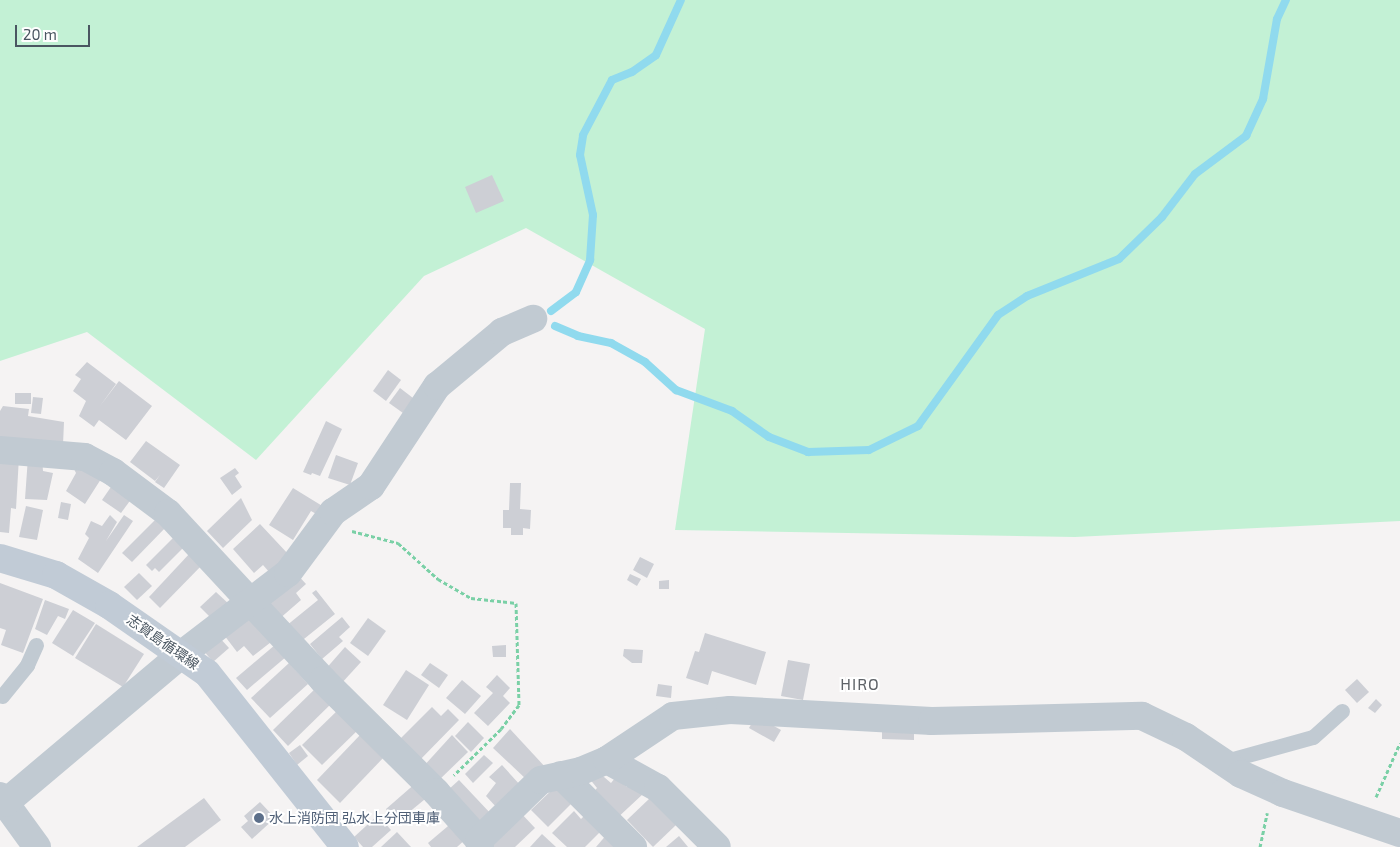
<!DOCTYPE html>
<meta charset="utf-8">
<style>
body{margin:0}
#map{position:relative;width:1400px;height:847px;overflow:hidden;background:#f5f3f3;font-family:"Exo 2","Noto Sans JP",sans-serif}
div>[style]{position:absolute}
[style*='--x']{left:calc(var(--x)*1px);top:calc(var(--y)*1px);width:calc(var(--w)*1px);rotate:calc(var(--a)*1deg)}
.green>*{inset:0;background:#c3f1d5}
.stream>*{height:8px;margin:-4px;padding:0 4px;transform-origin:4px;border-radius:4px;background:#90daee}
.building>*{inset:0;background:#cdcfd5}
.path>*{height:3px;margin-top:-1.5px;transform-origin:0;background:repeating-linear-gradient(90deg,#7ad0a6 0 4px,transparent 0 6.5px)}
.service>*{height:15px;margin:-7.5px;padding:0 7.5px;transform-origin:7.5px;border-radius:7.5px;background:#c1cad2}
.minor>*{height:28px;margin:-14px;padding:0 14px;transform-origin:14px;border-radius:14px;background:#c1cad2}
.secondary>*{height:28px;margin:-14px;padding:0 14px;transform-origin:14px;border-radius:14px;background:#c1cbd6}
.dots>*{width:14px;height:14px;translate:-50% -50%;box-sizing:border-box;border:2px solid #fff;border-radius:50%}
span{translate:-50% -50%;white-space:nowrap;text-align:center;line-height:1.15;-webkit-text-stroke:4px #fff;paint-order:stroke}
.street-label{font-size:14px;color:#4a5661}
.service-label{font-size:14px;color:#4e5e75}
.left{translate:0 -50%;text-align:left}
.quarter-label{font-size:16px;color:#5f6368;letter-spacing:1px}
.scale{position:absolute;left:15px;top:25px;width:75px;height:22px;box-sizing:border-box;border:2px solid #4a5661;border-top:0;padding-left:6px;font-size:15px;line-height:18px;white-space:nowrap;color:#4a5661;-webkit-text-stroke:4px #fff;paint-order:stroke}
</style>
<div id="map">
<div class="green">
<div style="clip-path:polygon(0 0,1400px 0,1400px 521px,1075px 537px,675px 530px,705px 329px,526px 228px,424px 276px,256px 460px,87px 332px,0 361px)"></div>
</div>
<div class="stream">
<div style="--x:551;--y:311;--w:31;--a:-37"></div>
<div style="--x:576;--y:292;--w:35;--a:-66"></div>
<div style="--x:590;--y:260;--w:45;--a:-86.2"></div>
<div style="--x:593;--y:215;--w:61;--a:-102.2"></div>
<div style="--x:580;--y:155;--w:20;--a:-81"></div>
<div style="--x:583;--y:135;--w:62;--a:-62.2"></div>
<div style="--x:612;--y:80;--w:22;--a:-22"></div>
<div style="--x:632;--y:72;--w:29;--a:-35"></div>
<div style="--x:656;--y:55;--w:60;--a:-65.6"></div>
<div style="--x:555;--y:326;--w:25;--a:23"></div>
<div style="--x:578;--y:336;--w:34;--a:12"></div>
<div style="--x:611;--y:343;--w:39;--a:29"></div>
<div style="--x:645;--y:362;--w:42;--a:42.1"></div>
<div style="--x:676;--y:390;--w:60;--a:20.6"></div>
<div style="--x:732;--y:411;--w:45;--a:35.1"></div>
<div style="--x:769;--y:437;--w:42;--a:21"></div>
<div style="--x:808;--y:452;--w:61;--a:-1.9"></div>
<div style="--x:869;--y:450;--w:55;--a:-26.1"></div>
<div style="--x:918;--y:426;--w:137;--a:-54.2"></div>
<div style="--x:998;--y:315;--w:35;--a:-33"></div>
<div style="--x:1027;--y:296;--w:99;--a:-21.9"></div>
<div style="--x:1119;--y:259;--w:60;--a:-44.3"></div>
<div style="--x:1162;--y:217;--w:54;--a:-52.5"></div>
<div style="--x:1195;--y:174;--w:64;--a:-36.7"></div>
<div style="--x:1246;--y:136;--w:41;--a:-65.3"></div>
<div style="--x:1263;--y:99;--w:81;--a:-80.1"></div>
<div style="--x:1277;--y:19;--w:21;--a:-65"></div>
</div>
<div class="building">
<div style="clip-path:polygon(492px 175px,504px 201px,476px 213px,465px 187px)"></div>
<div style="clip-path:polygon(87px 362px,116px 384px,100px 406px,119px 381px,152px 406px,126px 440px,99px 420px,94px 427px,79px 416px,86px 401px,73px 391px,81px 379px,75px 375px)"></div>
<div style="clip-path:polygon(388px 370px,401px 380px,386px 401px,373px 391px)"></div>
<div style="clip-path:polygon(400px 388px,413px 398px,403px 413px,389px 403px)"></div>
<div style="clip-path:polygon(15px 393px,31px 393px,31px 404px,15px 404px)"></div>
<div style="clip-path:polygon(33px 397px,43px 398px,41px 414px,31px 413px)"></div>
<div style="clip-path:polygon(3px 406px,29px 409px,28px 416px,64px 422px,63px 445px,0 437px,0 411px)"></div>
<div style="clip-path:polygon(326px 421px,342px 429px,320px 476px,312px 473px,311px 475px,303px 472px)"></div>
<div style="clip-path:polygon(146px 441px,180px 465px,164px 488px,155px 482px,160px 475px,155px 481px,130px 462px)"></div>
<div style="clip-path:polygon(0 455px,19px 457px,16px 509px,11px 508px,9px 533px,0 532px)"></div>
<div style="clip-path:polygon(336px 455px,358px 463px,350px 485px,328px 478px)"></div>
<div style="clip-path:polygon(28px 457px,42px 458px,43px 471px,53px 473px,47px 500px,25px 499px)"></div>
<div style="clip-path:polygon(76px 461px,101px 479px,85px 504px,66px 491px,76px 473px,73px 467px)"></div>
<div style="clip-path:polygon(235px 468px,239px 473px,235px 476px,242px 487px,232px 495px,220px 478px)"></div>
<div style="clip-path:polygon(510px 483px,521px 483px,520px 509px,531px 510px,530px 529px,523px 528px,523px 535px,511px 535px,511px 528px,503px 528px,503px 510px,509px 510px)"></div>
<div style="clip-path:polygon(113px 484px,132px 498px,121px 513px,102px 500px)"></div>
<div style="clip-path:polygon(293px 488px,324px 507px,318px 515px,311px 511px,293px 540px,269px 525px)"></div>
<div style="clip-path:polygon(241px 498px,252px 520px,223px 548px,207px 531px)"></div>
<div style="clip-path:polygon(61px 502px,71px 504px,68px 520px,58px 518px)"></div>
<div style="clip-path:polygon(26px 506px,43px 510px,37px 540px,19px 537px)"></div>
<div style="clip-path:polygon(110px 515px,117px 522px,106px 541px,124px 515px,133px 521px,98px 573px,78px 559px,89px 538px,85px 534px,91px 521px,102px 526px)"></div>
<div style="clip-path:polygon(158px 517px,167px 526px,132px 562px,122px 553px)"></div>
<div style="clip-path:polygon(260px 524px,289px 555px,270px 573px,263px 565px,254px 573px,233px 549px)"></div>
<div style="clip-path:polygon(176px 535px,186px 545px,159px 572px,155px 568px,152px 571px,146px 565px)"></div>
<div style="clip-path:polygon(191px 552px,204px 563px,160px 608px,149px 597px)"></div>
<div style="clip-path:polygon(640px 557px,654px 564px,647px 578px,633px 570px)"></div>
<div style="clip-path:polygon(295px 572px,306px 584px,296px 593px,301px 600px,278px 620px,262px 601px)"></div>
<div style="clip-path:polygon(139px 573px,152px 586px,137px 600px,124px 587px)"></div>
<div style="clip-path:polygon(630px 574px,641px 579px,637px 586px,627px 580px)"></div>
<div style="clip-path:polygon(669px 580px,669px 589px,659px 589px,659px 581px)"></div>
<div style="clip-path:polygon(0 583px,43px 599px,23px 653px,1px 645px,6px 630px,0 628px)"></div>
<div style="clip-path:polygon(316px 590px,335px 614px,299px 643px,286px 626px,318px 600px,312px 593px)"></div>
<div style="clip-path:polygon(216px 592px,230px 605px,214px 621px,200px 607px)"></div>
<div style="clip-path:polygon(45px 600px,69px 609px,65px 619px,58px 616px,47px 635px,35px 629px)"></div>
<div style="clip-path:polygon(73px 610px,95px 623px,73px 656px,52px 643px)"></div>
<div style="clip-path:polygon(254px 614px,275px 639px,253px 656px,244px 646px,237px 652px,224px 635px)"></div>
<div style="clip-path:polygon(342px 617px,350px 627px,339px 637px,343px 641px,322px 659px,310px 644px)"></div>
<div style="clip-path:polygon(368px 618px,386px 631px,368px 656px,350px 643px)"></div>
<div style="clip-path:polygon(96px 624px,144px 654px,123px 687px,75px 658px)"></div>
<div style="clip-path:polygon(705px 633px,766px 652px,756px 685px,712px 671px,708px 685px,686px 678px,695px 651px,699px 652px)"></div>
<div style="clip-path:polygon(218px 636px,229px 648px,213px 662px,203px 650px)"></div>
<div style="clip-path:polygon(282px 639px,293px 651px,247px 690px,236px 678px)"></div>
<div style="clip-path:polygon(506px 645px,506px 657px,493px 657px,492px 646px)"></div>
<div style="clip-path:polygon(345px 647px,361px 662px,340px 685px,324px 671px)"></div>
<div style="clip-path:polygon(624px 649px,643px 650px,642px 663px,632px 663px,623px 656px)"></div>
<div style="clip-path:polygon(788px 660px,810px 664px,803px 700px,781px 696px)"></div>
<div style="clip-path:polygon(289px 663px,308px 684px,270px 718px,251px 698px)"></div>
<div style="clip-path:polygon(430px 663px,448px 675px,439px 688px,421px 675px)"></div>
<div style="clip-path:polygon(406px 670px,429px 685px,407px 720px,383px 705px)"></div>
<div style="clip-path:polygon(497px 675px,510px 688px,503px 696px,510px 703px,488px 726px,474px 713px,493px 693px,486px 687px)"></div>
<div style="clip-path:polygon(1357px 679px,1369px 692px,1357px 703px,1345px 690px)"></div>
<div style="clip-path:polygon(462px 680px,481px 696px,465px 714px,446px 698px)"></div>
<div style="clip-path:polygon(658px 684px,672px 686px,671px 698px,656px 696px)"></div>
<div style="clip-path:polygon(319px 685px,334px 701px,288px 746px,273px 730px)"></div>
<div style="clip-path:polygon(1376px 699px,1382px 705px,1375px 713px,1368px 708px)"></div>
<div style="clip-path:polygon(432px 707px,441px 716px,448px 709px,459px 720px,417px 763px,396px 743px)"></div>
<div style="clip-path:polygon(340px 708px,360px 728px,322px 765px,302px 745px)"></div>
<div style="clip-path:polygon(756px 716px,781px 730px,774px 742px,749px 728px)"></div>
<div style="clip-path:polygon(468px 722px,484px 738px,471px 752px,455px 736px)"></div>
<div style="clip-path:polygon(882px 725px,914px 725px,914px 740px,882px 739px)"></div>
<div style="clip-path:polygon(510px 729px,547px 769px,527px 780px,493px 748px)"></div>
<div style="clip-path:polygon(361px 734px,385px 756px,340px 803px,317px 780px)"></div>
<div style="clip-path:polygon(452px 735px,468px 752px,437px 782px,422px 768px)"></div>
<div style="clip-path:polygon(300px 745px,308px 756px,297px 765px,289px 753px)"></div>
<div style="clip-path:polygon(484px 755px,493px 763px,473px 783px,465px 774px)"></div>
<div style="clip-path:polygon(502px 765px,521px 786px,498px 809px,486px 796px,496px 783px,489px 777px)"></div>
<div style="clip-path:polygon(597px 771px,611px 783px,615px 778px,627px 787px,630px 783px,643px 794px,614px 821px,589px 797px,597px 788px,589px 778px)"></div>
<div style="clip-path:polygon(459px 780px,492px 815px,481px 825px,448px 790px)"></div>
<div style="clip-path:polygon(417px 782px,430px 795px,396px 823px,386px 809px)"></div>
<div style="clip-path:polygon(557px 785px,573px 802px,548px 827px,531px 810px)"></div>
<div style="clip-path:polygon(204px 798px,221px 820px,185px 847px,137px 847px)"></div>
<div style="clip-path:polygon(650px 798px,676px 825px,653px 847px,627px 820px)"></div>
<div style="clip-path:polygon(260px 802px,275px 818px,252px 839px,241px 827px,248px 821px,244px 816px)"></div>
<div style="clip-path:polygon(519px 811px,535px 828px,515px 847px,494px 847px,488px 840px)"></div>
<div style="clip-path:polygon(574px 811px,581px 819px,586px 814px,602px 830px,585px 847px,567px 847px,552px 833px)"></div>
<div style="clip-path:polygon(378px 815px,391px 830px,372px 847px,363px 847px,354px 837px)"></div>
<div style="clip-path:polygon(454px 821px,467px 838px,457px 847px,431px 847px,428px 843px)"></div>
<div style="clip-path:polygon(397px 832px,411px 847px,381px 847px)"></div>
<div style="clip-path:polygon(608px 833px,623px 847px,596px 847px)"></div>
<div style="clip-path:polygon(542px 834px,556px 847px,530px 847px)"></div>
<div style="clip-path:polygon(679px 836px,688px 847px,666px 847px)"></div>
</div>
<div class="path">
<div style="--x:352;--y:531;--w:48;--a:14.6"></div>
<div style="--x:398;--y:543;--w:54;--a:42"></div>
<div style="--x:438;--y:579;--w:38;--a:30"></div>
<div style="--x:471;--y:598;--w:45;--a:6.3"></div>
<div style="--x:516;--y:603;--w:102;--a:88.3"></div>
<div style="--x:519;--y:705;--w:30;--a:127"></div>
<div style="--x:501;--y:729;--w:66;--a:135.6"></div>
<div style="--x:1376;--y:797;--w:59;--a:-66"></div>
<div style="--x:1260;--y:847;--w:35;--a:-78"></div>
</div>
<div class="service">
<div style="--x:2;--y:696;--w:40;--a:-51"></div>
<div style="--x:27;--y:665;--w:22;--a:-66"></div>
<div style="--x:1222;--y:762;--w:94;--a:-15.4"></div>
<div style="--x:1313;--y:737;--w:39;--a:-42"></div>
</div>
<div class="minor">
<div style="--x:0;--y:450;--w:85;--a:4.7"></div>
<div style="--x:85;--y:457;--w:32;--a:28"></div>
<div style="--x:113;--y:472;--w:69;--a:36.7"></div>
<div style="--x:168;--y:513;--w:228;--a:47.1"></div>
<div style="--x:323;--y:680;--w:159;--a:44.7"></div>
<div style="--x:436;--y:792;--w:64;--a:48.1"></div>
<div style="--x:607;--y:760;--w:58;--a:28.8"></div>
<div style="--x:658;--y:788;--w:83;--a:45"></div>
<div style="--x:561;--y:775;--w:102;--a:45"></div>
<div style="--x:0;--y:796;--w:63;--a:54"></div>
<div style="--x:5;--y:803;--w:231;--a:-40.1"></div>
<div style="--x:182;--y:654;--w:133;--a:-37.4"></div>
<div style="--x:288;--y:573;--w:76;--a:-53.6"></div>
<div style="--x:333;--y:512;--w:46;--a:-34.4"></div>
<div style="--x:371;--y:486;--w:120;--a:-56.6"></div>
<div style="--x:437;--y:386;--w:85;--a:-39.7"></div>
<div style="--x:502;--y:332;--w:34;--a:-23"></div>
<div style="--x:480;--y:847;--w:7;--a:-98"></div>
<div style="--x:479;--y:840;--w:86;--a:-44.1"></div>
<div style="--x:541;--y:780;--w:41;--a:-12.7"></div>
<div style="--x:581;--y:771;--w:28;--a:-23"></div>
<div style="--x:607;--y:760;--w:79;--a:-33.7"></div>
<div style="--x:673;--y:716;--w:57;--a:-6"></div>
<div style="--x:730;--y:710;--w:202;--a:3.1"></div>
<div style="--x:932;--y:721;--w:210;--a:-1.4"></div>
<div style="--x:1142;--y:716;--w:49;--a:25.5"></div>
<div style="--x:1186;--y:737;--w:66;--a:33.9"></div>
<div style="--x:1241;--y:774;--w:46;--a:24.3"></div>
<div style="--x:1283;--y:793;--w:124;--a:18.9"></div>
</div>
<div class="secondary">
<div style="--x:0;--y:558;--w:59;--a:16.9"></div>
<div style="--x:56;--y:575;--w:61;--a:29.5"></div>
<div style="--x:109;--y:605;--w:119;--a:34.8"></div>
<div style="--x:207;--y:673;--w:222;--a:51.6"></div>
</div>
<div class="dots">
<div style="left:259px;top:818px;background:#5c6f8a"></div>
</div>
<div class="street-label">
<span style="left:163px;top:642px;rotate:35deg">志賀島循環線</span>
</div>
<div class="service-label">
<span class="left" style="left:269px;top:818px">水上消防団 弘水上分団車庫</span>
</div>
<div class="quarter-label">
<span style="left:860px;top:684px">HIRO</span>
</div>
<div class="scale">20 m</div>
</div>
